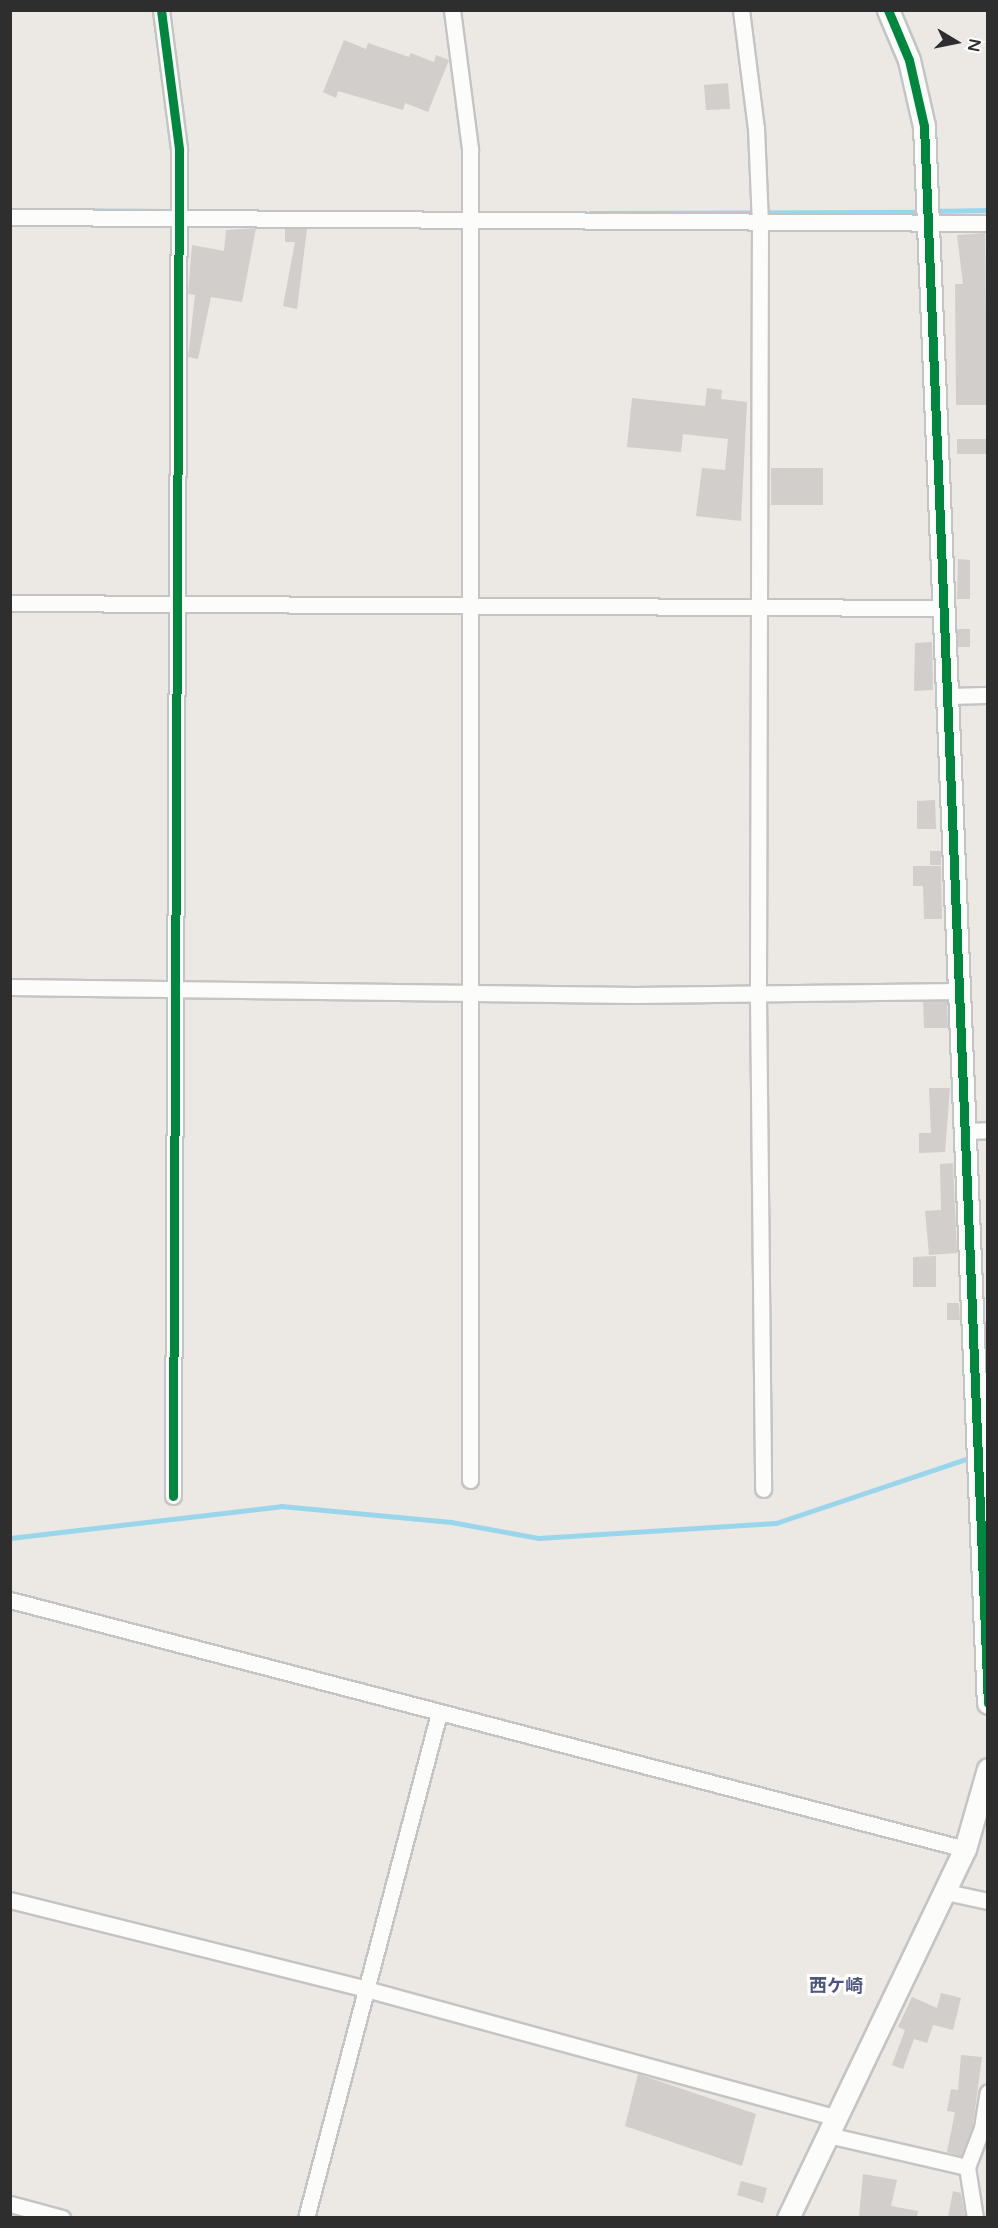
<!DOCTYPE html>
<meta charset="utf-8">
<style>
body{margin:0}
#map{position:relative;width:998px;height:2228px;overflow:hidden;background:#ece8e4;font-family:"Varela Round","Noto Sans JP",sans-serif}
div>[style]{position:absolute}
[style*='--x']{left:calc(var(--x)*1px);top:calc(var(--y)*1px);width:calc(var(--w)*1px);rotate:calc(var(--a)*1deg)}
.stream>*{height:5px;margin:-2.5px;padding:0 2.5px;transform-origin:2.5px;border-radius:2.5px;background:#99d6ec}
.building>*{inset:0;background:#d1cecb}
.roads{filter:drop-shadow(2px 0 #c5c4c5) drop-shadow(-2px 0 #c5c4c5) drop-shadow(0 2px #c5c4c5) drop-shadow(0 -2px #c5c4c5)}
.street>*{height:15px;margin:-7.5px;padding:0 7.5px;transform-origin:7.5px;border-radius:7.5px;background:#fcfcfb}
.secondary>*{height:21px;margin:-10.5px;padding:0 10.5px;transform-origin:10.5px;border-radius:10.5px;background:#fcfcfb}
.cycleway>*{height:9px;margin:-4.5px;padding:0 4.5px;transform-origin:4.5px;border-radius:4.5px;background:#00873e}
span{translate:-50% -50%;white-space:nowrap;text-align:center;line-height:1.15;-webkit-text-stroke:6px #fff;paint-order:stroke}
.quarter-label{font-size:18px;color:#4d5680;font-weight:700}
.frame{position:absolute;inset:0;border:12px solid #2e2e2e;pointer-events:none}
.north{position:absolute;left:926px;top:12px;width:60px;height:60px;-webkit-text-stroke:4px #fff;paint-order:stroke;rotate:100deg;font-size:16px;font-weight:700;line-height:24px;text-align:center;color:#2e2e2e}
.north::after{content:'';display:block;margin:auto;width:21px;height:27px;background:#2e2e2e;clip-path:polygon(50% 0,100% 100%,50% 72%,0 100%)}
</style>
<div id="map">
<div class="stream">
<div style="--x:23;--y:210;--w:147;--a:0.4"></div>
<div style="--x:932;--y:211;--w:56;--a:-1"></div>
<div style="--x:590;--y:213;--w:333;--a:-0.2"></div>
<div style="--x:10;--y:1538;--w:273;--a:-6.7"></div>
<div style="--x:281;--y:1506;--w:171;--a:5.4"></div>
<div style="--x:451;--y:1522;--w:88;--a:10.4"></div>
<div style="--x:538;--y:1538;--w:238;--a:-3.6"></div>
<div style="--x:776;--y:1523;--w:207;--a:-18.6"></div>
</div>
<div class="building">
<div style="clip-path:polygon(344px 40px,366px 49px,368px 43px,409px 57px,411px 53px,434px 62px,436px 55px,449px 60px,428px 112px,405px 103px,403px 110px,338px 91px,336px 98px,323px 92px)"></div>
<div style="clip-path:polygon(728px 83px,730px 109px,706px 110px,704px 85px)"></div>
<div style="clip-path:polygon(256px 228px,242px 302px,211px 297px,198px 359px,188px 357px,195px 295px,188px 294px,192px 245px,224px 251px,226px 230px)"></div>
<div style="clip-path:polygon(285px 228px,307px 229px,297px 309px,283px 306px,295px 242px,285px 242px)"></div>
<div style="clip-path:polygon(985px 233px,987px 405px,956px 405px,955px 284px,963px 284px,957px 235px)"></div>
<div style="clip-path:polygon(707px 388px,722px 390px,721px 399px,747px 402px,741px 521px,696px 516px,702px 468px,725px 470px,728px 439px,683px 434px,681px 452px,627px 447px,632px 398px,705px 406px)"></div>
<div style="clip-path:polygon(957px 439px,987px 439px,987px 454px,957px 454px)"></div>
<div style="clip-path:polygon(771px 468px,823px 468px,823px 505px,771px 505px)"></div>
<div style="clip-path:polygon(958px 559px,970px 560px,970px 599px,957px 599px)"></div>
<div style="clip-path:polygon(957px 629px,970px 629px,970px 647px,958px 647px)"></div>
<div style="clip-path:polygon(932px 642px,933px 690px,914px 691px,915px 643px)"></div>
<div style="clip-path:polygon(935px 800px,936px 829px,917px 829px,917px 801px)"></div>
<div style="clip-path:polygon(930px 851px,941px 851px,941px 865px,930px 865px)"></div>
<div style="clip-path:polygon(913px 866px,941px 866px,942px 919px,924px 919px,923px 886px,913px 886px)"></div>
<div style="clip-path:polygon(923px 1001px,947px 1001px,948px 1028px,924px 1028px)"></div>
<div style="clip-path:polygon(929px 1088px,950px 1088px,945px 1152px,919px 1153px,919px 1133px,931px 1133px)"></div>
<div style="clip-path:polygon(953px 1163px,957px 1253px,929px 1255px,925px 1211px,941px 1210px,940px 1164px)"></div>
<div style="clip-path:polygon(936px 1256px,936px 1287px,913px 1287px,913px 1257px)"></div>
<div style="clip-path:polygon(947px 1303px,959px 1303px,960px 1320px,947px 1320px)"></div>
<div style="clip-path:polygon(941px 1993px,961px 1998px,953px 2030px,933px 2025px,927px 2043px,914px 2039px,903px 2069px,892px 2065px,905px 2030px,898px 2027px,912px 1997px,937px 2008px)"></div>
<div style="clip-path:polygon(961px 2055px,982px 2057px,973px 2125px,961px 2156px,947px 2152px,955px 2112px,947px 2111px,951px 2089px,958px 2090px)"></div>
<div style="clip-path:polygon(638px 2074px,756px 2114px,742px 2166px,625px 2126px)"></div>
<div style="clip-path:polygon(863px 2174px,897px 2180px,891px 2206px,918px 2211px,917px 2217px,859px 2217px)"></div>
<div style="clip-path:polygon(741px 2181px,767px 2188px,763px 2203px,737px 2195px)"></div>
<div style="clip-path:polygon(953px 2191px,961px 2193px,965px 2217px,948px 2217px)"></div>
</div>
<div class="roads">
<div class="street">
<div style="--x:161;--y:10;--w:140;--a:82.6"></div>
<div style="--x:179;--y:149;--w:1347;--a:90.26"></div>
<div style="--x:452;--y:10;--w:140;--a:82.6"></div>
<div style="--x:470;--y:149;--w:1331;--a:90"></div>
<div style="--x:741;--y:10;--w:119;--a:82.8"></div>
<div style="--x:756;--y:128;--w:94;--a:87.6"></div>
<div style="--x:760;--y:222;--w:774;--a:90.15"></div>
<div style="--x:758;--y:996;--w:493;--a:89.4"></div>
<div style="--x:10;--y:217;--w:978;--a:0.35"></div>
<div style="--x:10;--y:603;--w:934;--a:0.31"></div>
<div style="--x:946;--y:696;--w:42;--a:-1.4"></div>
<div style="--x:10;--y:987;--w:624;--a:0.73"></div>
<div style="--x:634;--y:995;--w:325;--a:-0.7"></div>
<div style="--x:965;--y:1131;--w:23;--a:-2"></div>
<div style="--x:10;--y:1600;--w:987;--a:14.61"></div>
<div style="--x:946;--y:1892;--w:43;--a:12.1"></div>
<div style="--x:10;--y:1900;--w:367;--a:14"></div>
<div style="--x:366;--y:1989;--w:488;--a:15.3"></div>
<div style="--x:828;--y:2135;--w:143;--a:13"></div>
<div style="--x:10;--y:2204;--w:54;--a:15.1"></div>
<div style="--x:306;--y:2218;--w:522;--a:-75.25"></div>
<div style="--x:975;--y:2218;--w:52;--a:-98.9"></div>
<div style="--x:967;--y:2167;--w:42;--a:-69"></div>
<div style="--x:982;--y:2128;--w:36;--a:-81"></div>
</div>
<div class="secondary">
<div style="--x:888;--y:10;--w:54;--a:67.2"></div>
<div style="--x:909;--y:60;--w:68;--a:77.2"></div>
<div style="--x:924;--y:126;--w:1578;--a:87.68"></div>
<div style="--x:788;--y:2218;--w:409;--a:-64.4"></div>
<div style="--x:965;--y:1849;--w:83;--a:-74"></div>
</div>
</div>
<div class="cycleway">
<div style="--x:161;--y:10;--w:140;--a:82.6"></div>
<div style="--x:179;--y:149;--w:1347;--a:90.26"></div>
<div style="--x:888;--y:10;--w:54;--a:67.2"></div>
<div style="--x:909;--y:60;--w:68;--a:77.2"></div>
<div style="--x:924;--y:126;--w:1578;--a:87.68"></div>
</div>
<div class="quarter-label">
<span style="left:836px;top:1986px">西ケ崎</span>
</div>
<div class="frame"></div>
<div class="north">N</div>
</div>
